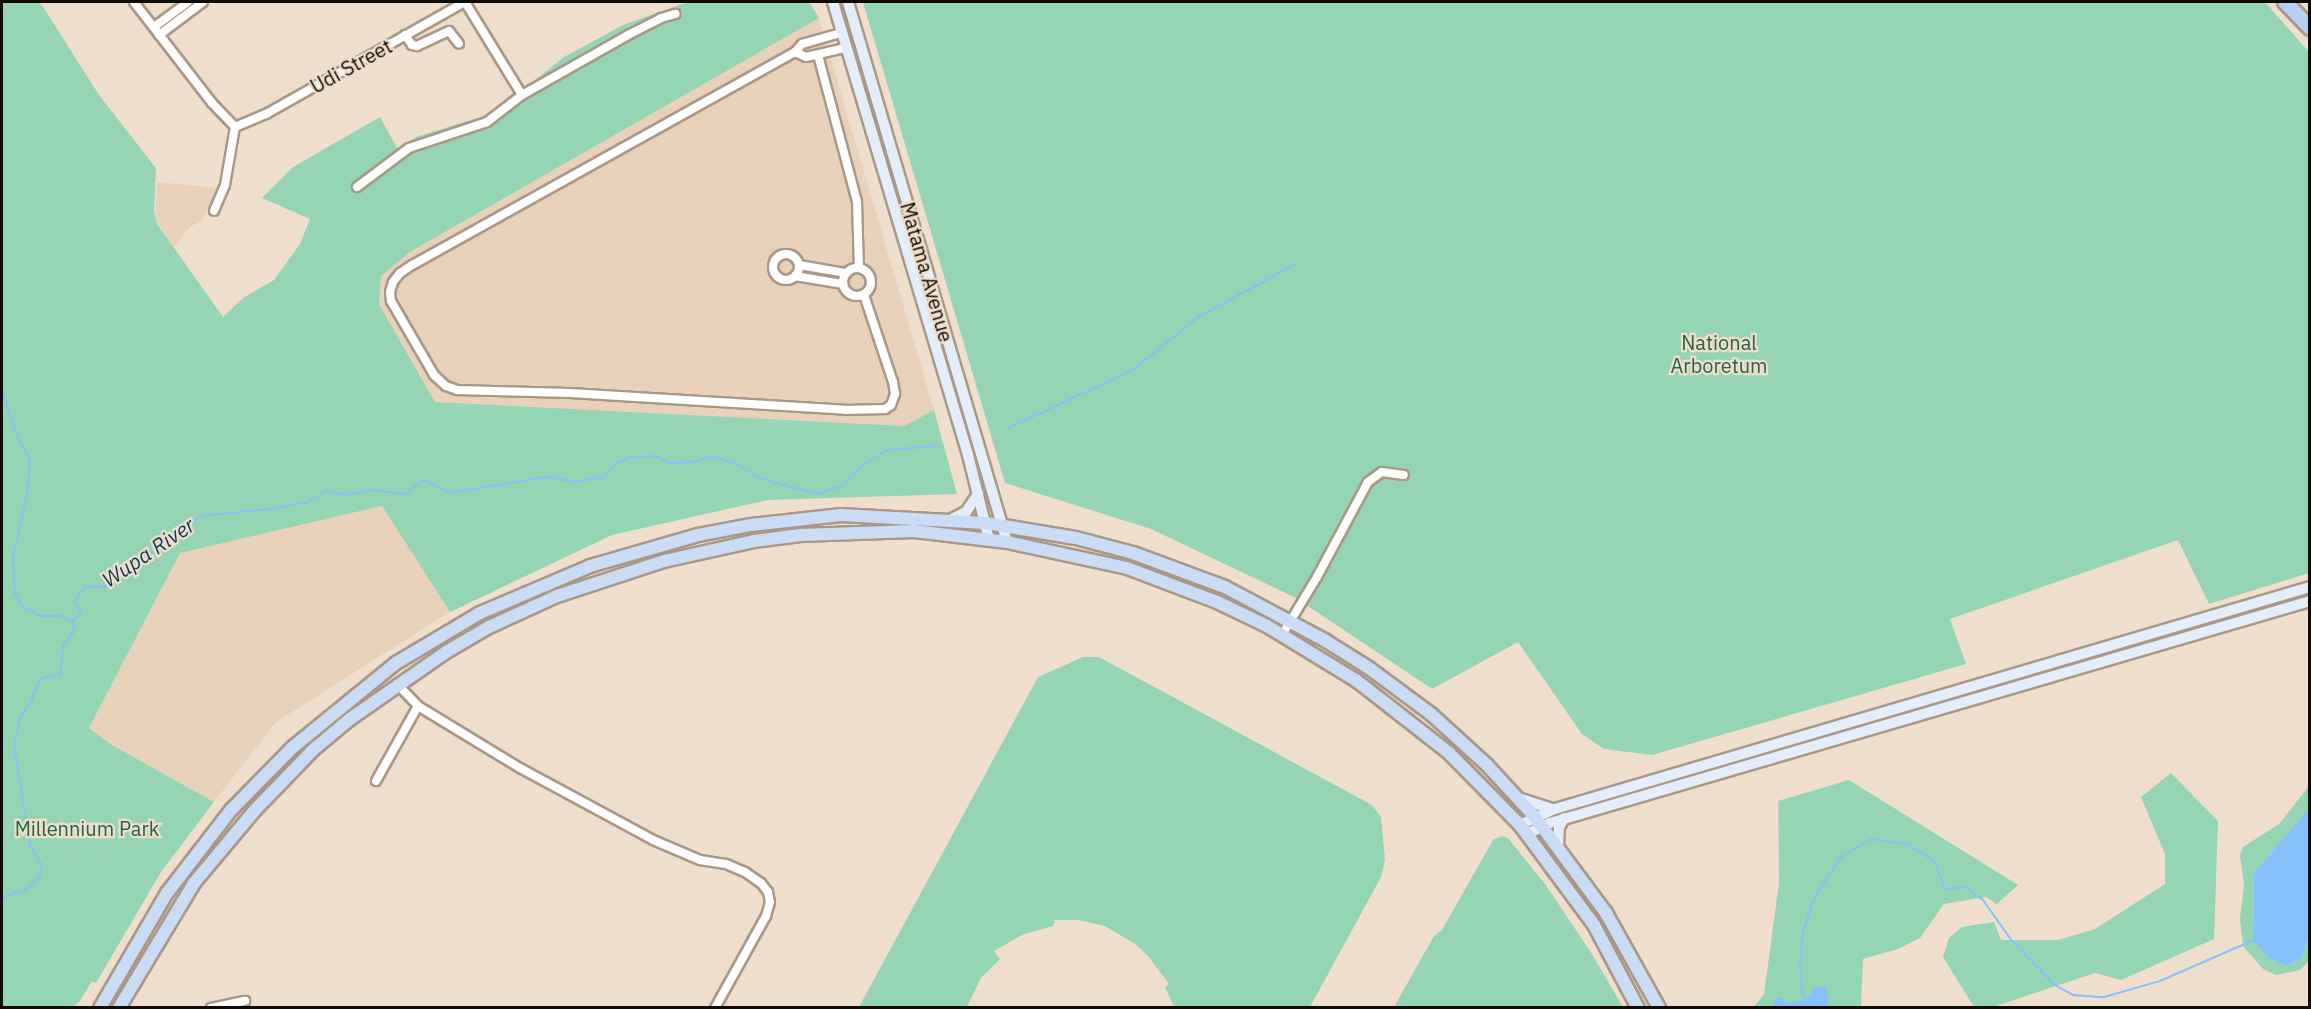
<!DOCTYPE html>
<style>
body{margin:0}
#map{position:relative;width:2311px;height:1009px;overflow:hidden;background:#f0decc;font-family:"IBM Plex Sans",sans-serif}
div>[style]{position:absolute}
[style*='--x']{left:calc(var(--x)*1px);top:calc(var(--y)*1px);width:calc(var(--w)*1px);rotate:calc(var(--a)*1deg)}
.built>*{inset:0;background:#e8d0b9}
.green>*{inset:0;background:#95d5b3}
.water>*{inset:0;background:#87c1fd}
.stream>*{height:2px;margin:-1px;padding:0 1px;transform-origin:1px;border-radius:1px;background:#87c1fd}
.roads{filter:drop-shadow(2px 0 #a99887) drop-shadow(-2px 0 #a99887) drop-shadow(0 2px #a99887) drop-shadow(0 -2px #a99887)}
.minor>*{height:8px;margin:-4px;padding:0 4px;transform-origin:4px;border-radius:4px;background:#fff}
.minor>.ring{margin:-4px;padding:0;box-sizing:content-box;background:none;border:8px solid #fff;border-radius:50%}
.secondary>*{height:10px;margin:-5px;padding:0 5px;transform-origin:5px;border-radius:5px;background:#e4edfa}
.primary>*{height:12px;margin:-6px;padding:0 6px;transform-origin:6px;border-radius:6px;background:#c9dbf5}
.trunk>*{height:14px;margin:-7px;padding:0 7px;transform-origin:7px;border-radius:7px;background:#b7cff2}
span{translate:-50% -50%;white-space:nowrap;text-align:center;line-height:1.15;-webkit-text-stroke:4.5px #f0decc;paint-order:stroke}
.street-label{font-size:20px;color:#110b06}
.park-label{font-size:20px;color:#226346}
.water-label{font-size:21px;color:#0b365c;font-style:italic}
.frame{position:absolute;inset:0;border:3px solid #110b06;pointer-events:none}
</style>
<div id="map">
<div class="built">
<div style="clip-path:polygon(819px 18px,934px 410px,904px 426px,435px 402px,379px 304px,381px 276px,410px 252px)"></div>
<div style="clip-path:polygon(157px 182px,216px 188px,214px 200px,201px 221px,190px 227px,173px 248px,155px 218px)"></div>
<div style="clip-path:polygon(382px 506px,450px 612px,276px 722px,214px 802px,112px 745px,89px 728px,180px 553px)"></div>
</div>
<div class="green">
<div style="clip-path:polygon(2px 2px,36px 2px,42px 5px,99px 95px,156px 168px,154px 212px,157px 224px,223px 317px,243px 298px,274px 280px,300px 244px,310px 219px,262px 198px,293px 167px,380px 117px,397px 148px,416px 137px,494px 113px,564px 57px,623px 25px,688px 2px,809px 2px,819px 18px,410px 252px,381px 276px,379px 304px,435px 402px,904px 426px,934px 410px,957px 494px,768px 500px,612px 535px,450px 612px,382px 506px,180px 553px,89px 728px,112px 745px,214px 802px,161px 872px,96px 983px,92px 981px,80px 1001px,73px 1007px,2px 1008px)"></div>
<div style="clip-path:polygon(863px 2px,2265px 2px,2309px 52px,2309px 573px,2209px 604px,2178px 540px,1950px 619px,1966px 664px,1652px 755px,1604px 749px,1582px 734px,1518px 642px,1432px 689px,1296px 598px,1151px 529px,1005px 483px)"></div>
<div style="clip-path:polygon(1083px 657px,1099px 657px,1372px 805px,1381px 817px,1385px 860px,1381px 877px,1310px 1007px,1174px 1007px,1165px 987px,1169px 984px,1148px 956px,1135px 944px,1105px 926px,1078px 920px,1055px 920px,1053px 926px,1022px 935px,994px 951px,1000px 959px,981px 978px,967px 1007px,859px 1007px,1038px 677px)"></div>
<div style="clip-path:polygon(2171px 773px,2218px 821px,2214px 939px,2121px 980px,2095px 973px,1993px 1007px,1974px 1007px,1943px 957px,1949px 938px,1962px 927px,1994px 922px,2001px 940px,2058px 940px,2095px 929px,2165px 884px,2165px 854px,2141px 797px)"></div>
<div style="clip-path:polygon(1849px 780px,2018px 885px,1997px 904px,1986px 897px,1944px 904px,1920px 938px,1898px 949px,1863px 959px,1861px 1007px,1753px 1008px,1764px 994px,1779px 883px,1778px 801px)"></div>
<div style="clip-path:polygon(2309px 786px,2309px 808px,2254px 873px,2253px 941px,2269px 958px,2286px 966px,2302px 958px,2307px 941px,2309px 940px,2309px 961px,2300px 970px,2276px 975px,2263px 969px,2243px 946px,2240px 918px,2244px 884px,2240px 856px,2243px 847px,2279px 824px)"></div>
<div style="clip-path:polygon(1502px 836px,1508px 838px,1545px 884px,1592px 954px,1623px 1007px,1394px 1007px,1434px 936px,1442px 930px,1493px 840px)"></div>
</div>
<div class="water">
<div style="clip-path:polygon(2309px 808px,2309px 940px,2307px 941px,2302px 958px,2286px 966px,2269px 958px,2253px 941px,2254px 873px)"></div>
<div style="clip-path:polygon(1815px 987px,1826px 987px,1829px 1007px,1773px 1007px,1775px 1000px,1780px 996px,1786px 1003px,1806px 1000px)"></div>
</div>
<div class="stream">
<div style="--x:2;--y:391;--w:50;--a:71.2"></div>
<div style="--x:18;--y:438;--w:26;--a:62"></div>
<div style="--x:30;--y:461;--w:33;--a:95"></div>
<div style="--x:27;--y:494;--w:66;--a:102.3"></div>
<div style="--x:13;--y:558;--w:35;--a:87"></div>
<div style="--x:15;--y:593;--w:13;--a:63"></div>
<div style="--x:21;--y:605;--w:23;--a:29"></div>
<div style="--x:41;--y:616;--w:21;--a:0"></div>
<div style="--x:62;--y:616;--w:12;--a:31"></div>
<div style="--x:1009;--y:428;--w:137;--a:-25.1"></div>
<div style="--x:1133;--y:370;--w:84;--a:-39.2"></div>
<div style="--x:1198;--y:317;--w:109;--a:-28.4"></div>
<div style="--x:2;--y:900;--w:6;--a:-45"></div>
<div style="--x:6;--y:896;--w:22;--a:-18"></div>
<div style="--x:27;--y:889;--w:18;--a:-45"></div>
<div style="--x:40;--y:876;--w:11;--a:-80"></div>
<div style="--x:42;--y:865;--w:22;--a:-122"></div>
<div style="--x:30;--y:846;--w:102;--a:-99"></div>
<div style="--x:14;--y:745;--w:31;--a:-77"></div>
<div style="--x:21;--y:715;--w:14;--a:-51"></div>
<div style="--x:30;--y:704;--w:28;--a:-67"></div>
<div style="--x:41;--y:678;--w:19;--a:-9"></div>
<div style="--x:60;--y:675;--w:29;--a:-84"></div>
<div style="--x:63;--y:646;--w:20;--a:-53"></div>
<div style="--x:75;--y:630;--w:9;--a:-111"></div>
<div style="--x:72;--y:622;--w:13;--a:-45"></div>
<div style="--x:81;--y:613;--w:13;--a:-117"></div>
<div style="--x:75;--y:601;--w:17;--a:-54"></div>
<div style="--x:85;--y:587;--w:20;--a:0"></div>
<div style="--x:105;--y:587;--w:23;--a:-50"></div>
<div style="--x:120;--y:569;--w:34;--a:-27"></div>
<div style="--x:150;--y:554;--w:64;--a:-36.7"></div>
<div style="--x:201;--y:516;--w:78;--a:-5.9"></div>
<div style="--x:279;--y:508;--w:29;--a:-12"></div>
<div style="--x:307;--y:502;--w:23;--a:-29"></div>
<div style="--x:327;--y:491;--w:18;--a:13"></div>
<div style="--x:345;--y:495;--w:27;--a:-10"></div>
<div style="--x:372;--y:490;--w:33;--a:7"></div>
<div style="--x:405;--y:494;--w:24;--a:-36"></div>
<div style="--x:424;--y:480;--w:28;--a:27"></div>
<div style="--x:449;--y:493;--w:99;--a:-9.3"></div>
<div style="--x:547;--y:477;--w:27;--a:10"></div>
<div style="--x:574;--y:482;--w:30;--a:-9"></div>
<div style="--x:604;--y:477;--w:18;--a:-49"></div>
<div style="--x:616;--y:463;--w:17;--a:-21"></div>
<div style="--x:632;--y:457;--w:23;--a:-2"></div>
<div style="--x:655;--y:456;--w:16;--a:27"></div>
<div style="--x:669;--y:463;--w:24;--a:-2"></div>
<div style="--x:693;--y:462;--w:20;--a:-18"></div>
<div style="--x:712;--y:456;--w:25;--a:18"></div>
<div style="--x:736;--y:464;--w:30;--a:30"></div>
<div style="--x:762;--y:479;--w:57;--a:15.3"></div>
<div style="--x:817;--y:494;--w:28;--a:-18"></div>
<div style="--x:844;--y:485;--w:31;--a:-45"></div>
<div style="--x:866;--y:463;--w:26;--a:-31"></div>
<div style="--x:888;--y:450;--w:49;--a:-4.7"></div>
<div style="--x:1807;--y:1008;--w:24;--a:-105"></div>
<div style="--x:1801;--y:985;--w:24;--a:-92"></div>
<div style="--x:1800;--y:961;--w:29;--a:-84"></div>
<div style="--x:1803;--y:932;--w:36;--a:-72"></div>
<div style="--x:1814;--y:898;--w:49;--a:-56.6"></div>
<div style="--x:1841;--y:857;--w:35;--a:-31"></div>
<div style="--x:1871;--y:839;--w:37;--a:8"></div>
<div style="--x:1908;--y:844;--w:32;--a:34"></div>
<div style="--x:1935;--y:862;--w:30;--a:70"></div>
<div style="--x:1945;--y:890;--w:20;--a:-11"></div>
<div style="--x:1965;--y:886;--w:23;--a:38"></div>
<div style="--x:1983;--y:900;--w:50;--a:54.7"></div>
<div style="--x:2012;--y:941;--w:62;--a:45.7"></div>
<div style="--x:2055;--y:985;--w:21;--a:29"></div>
<div style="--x:2073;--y:995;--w:31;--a:4"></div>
<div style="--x:2104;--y:997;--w:58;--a:-15.9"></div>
<div style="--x:2160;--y:981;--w:103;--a:-23.6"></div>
</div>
<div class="roads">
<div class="minor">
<div style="--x:134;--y:2;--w:128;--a:52.3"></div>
<div style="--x:212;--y:103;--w:33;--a:46"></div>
<div style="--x:235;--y:127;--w:59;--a:99.8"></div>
<div style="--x:225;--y:185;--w:28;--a:113"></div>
<div style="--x:154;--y:27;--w:42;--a:-36.3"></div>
<div style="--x:837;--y:34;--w:36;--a:164"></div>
<div style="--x:802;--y:44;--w:11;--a:131"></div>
<div style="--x:795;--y:52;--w:438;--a:150.9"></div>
<div style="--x:412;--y:265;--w:14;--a:146"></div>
<div style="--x:400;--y:273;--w:11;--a:128"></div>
<div style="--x:393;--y:282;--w:10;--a:107"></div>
<div style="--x:390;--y:292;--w:9;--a:84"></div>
<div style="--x:391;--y:301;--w:86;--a:59.8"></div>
<div style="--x:434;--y:375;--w:16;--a:43"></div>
<div style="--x:446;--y:386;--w:12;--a:20"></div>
<div style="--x:457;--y:390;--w:113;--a:1.5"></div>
<div style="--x:570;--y:393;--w:276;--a:3.5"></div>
<div style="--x:845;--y:410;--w:40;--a:-1.4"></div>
<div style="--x:885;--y:409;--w:7;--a:-34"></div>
<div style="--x:891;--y:405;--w:12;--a:-70"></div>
<div style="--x:895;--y:394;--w:12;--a:-99"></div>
<div style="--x:893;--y:382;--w:92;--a:-108.4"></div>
<div style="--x:159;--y:35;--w:55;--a:-36.9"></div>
<div style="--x:405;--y:35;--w:12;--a:55"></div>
<div style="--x:412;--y:45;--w:5;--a:11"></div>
<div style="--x:417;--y:46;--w:35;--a:-25"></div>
<div style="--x:449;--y:31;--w:16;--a:52"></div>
<div style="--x:795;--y:52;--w:12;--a:24"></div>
<div style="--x:806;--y:57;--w:37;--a:-13"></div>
<div style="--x:818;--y:55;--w:152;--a:75.1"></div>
<div style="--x:857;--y:202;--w:66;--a:88.3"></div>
<div style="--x:235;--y:127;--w:34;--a:-23"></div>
<div style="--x:266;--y:114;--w:228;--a:-29.4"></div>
<div style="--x:465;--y:2;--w:109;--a:58.5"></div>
<div style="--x:522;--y:95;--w:122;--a:-29.5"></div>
<div style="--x:628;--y:35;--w:37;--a:-27"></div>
<div style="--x:661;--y:18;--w:15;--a:-16"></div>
<div style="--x:357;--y:187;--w:65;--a:-36.9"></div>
<div style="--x:409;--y:148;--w:82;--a:-18.4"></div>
<div style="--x:487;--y:122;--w:44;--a:-37.6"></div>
<div class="ring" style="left:773px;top:254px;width:18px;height:18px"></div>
<div style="--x:799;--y:265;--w:48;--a:9.7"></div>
<div class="ring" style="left:843px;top:268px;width:20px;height:20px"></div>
<div style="--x:795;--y:276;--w:49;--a:9.5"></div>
<div style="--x:1282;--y:635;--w:68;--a:-58.9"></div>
<div style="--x:1317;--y:577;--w:108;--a:-61.8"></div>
<div style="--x:1368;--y:482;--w:17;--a:-36"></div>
<div style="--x:1382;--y:472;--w:22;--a:8"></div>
<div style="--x:397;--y:684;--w:30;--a:46"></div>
<div style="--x:418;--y:706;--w:119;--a:31.3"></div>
<div style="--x:520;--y:768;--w:151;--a:28.4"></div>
<div style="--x:653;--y:840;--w:51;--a:23.1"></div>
<div style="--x:700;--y:860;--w:26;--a:9"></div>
<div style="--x:726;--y:864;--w:21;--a:23"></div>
<div style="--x:745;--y:872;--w:19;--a:35"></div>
<div style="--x:761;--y:883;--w:11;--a:52"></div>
<div style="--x:768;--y:892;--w:10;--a:79"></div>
<div style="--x:770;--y:902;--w:15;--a:106"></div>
<div style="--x:766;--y:916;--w:105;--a:119"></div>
<div style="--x:376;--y:781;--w:86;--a:-60.8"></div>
<div style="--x:211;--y:1008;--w:35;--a:-12"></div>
</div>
<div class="secondary">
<div style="--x:833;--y:2;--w:473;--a:73.4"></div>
<div style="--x:968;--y:455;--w:87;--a:76"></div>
<div style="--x:848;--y:2;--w:563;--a:73.59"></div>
<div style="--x:950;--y:520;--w:18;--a:-27"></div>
<div style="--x:966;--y:512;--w:22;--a:-56"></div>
<div style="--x:1518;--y:798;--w:36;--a:18"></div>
<div style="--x:1520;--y:825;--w:38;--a:-25"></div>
<div style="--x:1555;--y:809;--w:787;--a:-16.39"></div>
<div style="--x:1527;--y:834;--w:25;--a:-26"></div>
<div style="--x:1550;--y:823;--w:792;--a:-16.28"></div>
<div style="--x:1558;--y:846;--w:19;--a:-87"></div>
<div style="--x:1559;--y:827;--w:10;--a:-61"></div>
</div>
<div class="primary">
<div style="--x:100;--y:1008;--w:133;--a:-59.8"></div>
<div style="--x:167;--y:893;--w:105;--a:-52.4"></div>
<div style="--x:231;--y:810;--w:88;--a:-45.5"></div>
<div style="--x:293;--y:747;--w:133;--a:-39.2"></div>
<div style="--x:396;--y:663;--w:98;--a:-30.8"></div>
<div style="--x:480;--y:613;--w:120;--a:-23.1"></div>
<div style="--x:590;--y:566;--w:112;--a:-16"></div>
<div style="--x:698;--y:535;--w:54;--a:-10.7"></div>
<div style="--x:751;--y:525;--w:91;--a:-6.3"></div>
<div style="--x:841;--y:515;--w:145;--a:3.2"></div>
<div style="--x:986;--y:523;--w:91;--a:9.5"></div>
<div style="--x:1076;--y:538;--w:59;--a:14.7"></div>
<div style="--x:1133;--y:553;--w:98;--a:20.3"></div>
<div style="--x:1225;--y:587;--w:115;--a:28.1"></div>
<div style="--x:1326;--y:641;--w:51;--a:32.1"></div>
<div style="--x:1369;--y:668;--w:77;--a:36.6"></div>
<div style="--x:1431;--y:714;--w:76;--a:42.3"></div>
<div style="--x:1487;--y:765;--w:69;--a:47.3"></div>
<div style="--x:1534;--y:816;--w:121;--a:53.4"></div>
<div style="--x:1606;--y:913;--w:109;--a:60.8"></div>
<div style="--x:119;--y:1008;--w:146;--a:-59"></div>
<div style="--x:194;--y:883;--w:95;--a:-50.1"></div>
<div style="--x:255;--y:810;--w:83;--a:-46"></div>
<div style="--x:313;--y:750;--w:48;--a:-40"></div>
<div style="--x:350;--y:719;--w:117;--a:-34.9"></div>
<div style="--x:446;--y:652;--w:50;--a:-30.2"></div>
<div style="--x:489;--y:627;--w:75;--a:-24.5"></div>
<div style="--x:557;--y:596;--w:113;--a:-18.1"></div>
<div style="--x:664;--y:561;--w:92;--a:-12.5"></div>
<div style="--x:754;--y:541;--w:47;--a:-7.3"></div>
<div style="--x:801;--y:535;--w:113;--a:-2"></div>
<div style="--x:914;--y:531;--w:94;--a:6.7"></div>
<div style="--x:1007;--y:542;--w:123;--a:12.2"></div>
<div style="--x:1127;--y:568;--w:96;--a:20.7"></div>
<div style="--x:1217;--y:602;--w:55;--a:25.6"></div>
<div style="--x:1267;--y:626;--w:105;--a:31.4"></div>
<div style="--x:1357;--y:681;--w:117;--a:38"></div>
<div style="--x:1449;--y:753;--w:101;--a:45.4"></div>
<div style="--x:1520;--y:825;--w:124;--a:53.5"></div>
<div style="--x:1594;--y:925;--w:94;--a:62.1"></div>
</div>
<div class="trunk">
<div style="--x:2285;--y:2;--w:36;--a:46"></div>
</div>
</div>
<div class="street-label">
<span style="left:351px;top:66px;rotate:-29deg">Udi Street</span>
<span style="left:927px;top:272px;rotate:74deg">Matama Avenue</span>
</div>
<div class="park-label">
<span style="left:1719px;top:354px">National<br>Arboretum</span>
<span style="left:87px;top:828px">Millennium Park</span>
</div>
<div class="water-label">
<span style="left:148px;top:552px;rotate:-34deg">Wupa River</span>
</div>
<div class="frame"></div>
</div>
